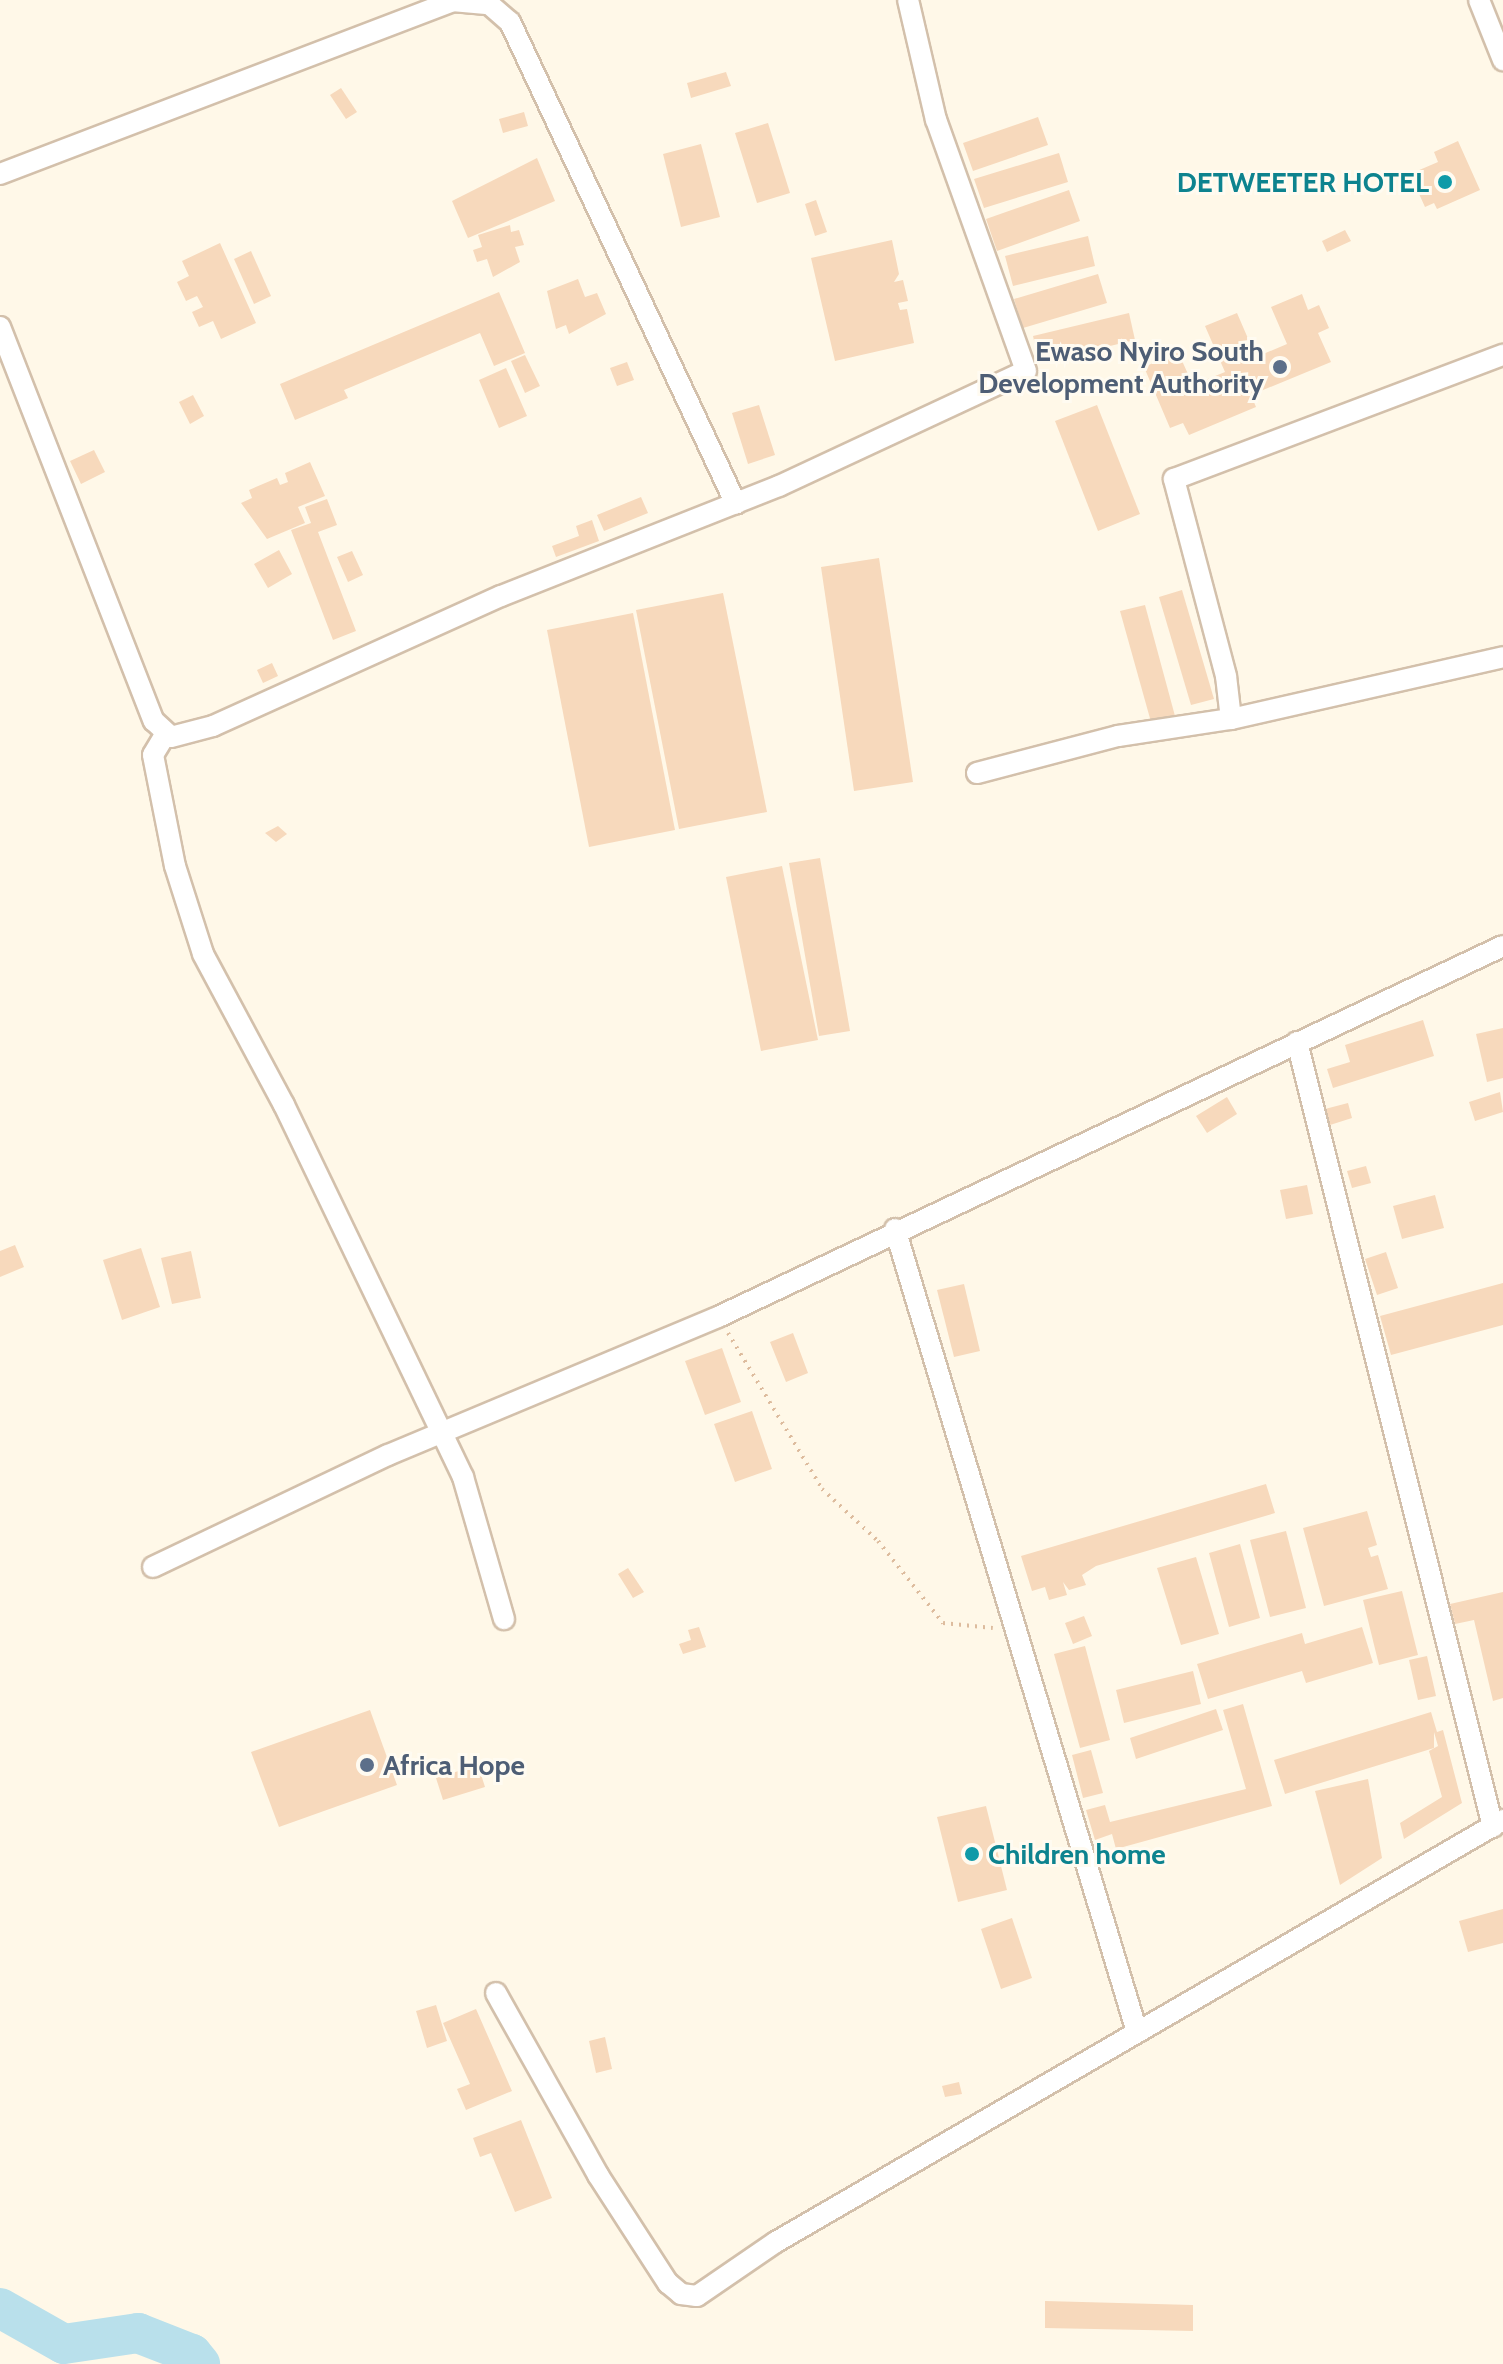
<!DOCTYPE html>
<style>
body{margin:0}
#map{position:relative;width:1503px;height:2364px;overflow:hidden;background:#fff8e8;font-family:Cabin,sans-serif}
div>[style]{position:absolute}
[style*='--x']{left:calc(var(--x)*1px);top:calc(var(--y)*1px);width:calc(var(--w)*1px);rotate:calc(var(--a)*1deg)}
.river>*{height:40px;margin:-20px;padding:0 20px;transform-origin:20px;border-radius:20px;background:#b9e0eb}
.building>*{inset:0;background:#f7d9bc}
.path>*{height:4px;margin-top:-2px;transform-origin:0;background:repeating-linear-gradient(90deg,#ddbc9e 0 2px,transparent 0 8px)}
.roads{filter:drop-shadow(2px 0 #d3c0ab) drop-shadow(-2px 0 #d3c0ab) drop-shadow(0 2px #d3c0ab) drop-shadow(0 -2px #d3c0ab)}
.minor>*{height:20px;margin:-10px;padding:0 10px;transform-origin:10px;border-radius:10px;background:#fff}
.dots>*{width:22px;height:22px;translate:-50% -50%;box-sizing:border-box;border:4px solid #fffbf1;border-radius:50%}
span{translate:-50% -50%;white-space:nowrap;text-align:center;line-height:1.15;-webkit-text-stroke:6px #fffbf1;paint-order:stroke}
.culture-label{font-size:28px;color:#0d838f;font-weight:700}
.right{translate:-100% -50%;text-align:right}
.left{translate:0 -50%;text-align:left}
.service-label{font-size:28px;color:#4e5e75;font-weight:700}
</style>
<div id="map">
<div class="river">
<div style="--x:0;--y:2308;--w:73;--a:29.4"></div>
<div style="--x:64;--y:2344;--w:75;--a:-8.5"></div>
<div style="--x:138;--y:2333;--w:58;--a:21.3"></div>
<div style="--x:192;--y:2354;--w:13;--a:51"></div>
</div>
<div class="building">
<div style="clip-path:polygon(726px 72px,731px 86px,691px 98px,687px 83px)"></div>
<div style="clip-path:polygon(341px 88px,357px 112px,346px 119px,330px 95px)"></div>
<div style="clip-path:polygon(524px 112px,528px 126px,503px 133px,499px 119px)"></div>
<div style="clip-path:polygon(1038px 117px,1048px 145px,973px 171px,963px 143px)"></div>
<div style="clip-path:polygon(768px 123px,790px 193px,757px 203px,735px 133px)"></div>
<div style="clip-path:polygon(1458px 141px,1480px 190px,1437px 209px,1434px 203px,1425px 207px,1410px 174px,1438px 162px,1434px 152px)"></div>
<div style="clip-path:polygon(701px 144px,720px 217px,681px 227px,663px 154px)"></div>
<div style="clip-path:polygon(1059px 153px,1068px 182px,984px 208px,974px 179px)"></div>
<div style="clip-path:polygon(537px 158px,555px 201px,468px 238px,452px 201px)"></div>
<div style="clip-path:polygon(1069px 190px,1080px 221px,997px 251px,986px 219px)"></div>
<div style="clip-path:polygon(816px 200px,827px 232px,815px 236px,805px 204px)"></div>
<div style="clip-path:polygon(510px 225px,511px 232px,519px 230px,524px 245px,515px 247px,520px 262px,493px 277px,487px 259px,477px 262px,473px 250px,482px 247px,478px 235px)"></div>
<div style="clip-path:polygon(1345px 230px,1351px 241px,1327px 252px,1322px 241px)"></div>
<div style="clip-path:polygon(1088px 236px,1095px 266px,1013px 286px,1005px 256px)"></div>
<div style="clip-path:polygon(892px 240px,899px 274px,894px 282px,903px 280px,908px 301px,898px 303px,900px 310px,907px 309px,914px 343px,835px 361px,811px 258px)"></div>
<div style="clip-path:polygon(220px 243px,256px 323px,221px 339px,213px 321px,199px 327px,192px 312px,203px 307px,197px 296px,186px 301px,177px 282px,189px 276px,182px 261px)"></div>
<div style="clip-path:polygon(251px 251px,271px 296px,254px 304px,234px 259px)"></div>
<div style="clip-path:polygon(1098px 274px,1107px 303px,1023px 328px,1014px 299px)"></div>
<div style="clip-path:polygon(578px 279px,585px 297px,597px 293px,606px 314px,569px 334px,566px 325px,556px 329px,547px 291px)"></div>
<div style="clip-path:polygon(499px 292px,525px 353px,494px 366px,480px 333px,344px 390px,348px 398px,295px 420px,280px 384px)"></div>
<div style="clip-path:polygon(1302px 294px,1308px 310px,1319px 305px,1329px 328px,1318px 333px,1331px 362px,1251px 395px,1256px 407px,1189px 435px,1183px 423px,1170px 428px,1144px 367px,1178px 352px,1193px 385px,1225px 372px,1205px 326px,1237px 313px,1256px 357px,1287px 344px,1271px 307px)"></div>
<div style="clip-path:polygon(1129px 313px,1135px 340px,1039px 363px,1033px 336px)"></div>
<div style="clip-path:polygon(525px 355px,540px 386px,525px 393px,511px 361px)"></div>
<div style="clip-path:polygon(627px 362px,634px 380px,617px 386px,610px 368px)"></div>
<div style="clip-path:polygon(506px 368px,527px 416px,499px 428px,479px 380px)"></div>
<div style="clip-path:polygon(193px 395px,204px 416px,190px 424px,179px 402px)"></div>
<div style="clip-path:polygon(759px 405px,775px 455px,748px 464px,732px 413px)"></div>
<div style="clip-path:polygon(1097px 405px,1140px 514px,1098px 531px,1055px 421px)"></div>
<div style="clip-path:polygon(94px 450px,105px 472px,81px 484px,70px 461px)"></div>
<div style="clip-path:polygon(310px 462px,325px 496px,298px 507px,305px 523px,267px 539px,241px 503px,252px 498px,249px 490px,277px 478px,280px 485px,288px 482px,285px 473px)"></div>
<div style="clip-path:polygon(641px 497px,648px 513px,604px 531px,597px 515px)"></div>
<div style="clip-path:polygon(327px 499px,337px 525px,318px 532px,356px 631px,333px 640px,291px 530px,311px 523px,305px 507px)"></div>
<div style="clip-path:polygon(592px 520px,599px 541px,556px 557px,552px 546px,579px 536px,576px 526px)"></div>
<div style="clip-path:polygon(279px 550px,292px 574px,268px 588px,254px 564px)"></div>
<div style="clip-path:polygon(352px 551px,363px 575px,348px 582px,337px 557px)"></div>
<div style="clip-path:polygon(879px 558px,913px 782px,854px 791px,821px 567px)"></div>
<div style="clip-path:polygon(1182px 590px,1214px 699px,1191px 705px,1159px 597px)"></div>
<div style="clip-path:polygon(723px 593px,767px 812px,679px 829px,636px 610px)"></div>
<div style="clip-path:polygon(1145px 605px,1175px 716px,1151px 722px,1120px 611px)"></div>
<div style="clip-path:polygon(633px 613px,675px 830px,589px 847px,547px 630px)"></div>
<div style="clip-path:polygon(272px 663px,278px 676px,263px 683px,257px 670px)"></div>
<div style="clip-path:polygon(278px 826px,287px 834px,276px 842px,265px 833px)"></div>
<div style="clip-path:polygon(820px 858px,850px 1031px,819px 1036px,789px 863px)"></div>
<div style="clip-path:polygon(782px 866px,818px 1040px,761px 1051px,726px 877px)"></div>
<div style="clip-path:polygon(1423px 1020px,1434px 1056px,1333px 1088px,1327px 1069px,1350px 1062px,1345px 1045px)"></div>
<div style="clip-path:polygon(1503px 1028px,1503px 1078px,1487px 1082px,1476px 1034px)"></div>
<div style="clip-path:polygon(1500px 1092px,1503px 1112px,1475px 1121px,1469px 1102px)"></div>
<div style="clip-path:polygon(1227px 1097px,1237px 1114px,1207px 1133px,1196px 1116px)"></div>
<div style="clip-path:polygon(1348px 1103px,1352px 1118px,1330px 1125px,1325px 1109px)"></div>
<div style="clip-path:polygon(1366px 1166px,1371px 1183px,1352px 1188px,1347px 1171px)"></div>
<div style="clip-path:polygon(1307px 1185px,1313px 1214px,1286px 1219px,1280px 1190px)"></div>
<div style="clip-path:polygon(1435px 1195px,1444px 1228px,1402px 1239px,1393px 1206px)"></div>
<div style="clip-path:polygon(15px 1245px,24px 1267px,0 1277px,0 1251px)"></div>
<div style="clip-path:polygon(141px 1248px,160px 1307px,122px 1320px,103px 1260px)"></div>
<div style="clip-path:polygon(191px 1251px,201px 1298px,172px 1304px,161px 1258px)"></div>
<div style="clip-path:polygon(1386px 1252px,1398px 1288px,1377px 1295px,1365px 1259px)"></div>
<div style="clip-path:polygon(1503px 1283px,1503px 1325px,1391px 1355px,1380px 1316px)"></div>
<div style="clip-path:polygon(964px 1284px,980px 1351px,954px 1357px,937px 1290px)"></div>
<div style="clip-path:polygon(793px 1333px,808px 1373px,786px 1382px,770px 1342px)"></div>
<div style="clip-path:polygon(722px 1348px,741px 1402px,705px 1415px,685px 1361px)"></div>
<div style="clip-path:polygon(752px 1411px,772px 1469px,735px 1482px,714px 1424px)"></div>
<div style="clip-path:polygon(1266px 1484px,1275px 1513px,1096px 1566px,1082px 1575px,1086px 1585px,1069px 1590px,1063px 1582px,1067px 1595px,1049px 1600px,1045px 1587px,1032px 1591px,1021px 1556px)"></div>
<div style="clip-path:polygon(1367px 1511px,1377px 1545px,1368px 1548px,1371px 1557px,1378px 1555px,1388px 1589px,1324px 1606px,1303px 1528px)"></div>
<div style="clip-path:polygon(1286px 1531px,1306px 1608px,1270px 1617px,1250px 1540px)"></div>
<div style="clip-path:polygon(1240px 1544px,1260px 1618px,1229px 1627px,1209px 1553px)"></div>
<div style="clip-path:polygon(1196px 1557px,1219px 1634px,1181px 1645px,1157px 1568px)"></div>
<div style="clip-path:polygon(628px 1568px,644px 1592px,633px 1598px,618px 1574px)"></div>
<div style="clip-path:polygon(1402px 1591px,1418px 1655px,1379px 1665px,1363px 1600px)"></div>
<div style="clip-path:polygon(1503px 1592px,1503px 1698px,1493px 1701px,1474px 1620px,1455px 1624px,1450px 1604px)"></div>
<div style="clip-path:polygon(1084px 1616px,1092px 1636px,1073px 1644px,1065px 1623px)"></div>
<div style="clip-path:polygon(699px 1627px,706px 1647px,683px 1654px,679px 1644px,691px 1640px,688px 1630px)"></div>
<div style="clip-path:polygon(1362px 1627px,1373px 1663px,1306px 1683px,1302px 1671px,1208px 1699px,1197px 1664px,1302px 1633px,1305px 1644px)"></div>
<div style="clip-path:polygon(1085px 1646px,1110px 1740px,1080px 1748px,1054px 1654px)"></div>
<div style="clip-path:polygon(1427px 1656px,1436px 1696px,1418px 1700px,1409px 1660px)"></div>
<div style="clip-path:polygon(1193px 1671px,1201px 1704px,1124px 1723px,1116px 1690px)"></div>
<div style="clip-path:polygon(1243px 1704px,1272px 1806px,1116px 1849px,1112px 1834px,1095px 1840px,1086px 1810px,1105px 1805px,1110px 1822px,1246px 1789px,1223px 1710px)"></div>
<div style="clip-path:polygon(1216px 1709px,1223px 1730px,1136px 1759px,1130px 1738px)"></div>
<div style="clip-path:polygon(370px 1710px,397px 1785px,279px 1827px,251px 1752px)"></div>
<div style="clip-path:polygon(1431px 1712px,1437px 1732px,1443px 1730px,1462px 1803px,1404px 1839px,1400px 1823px,1442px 1797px,1429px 1751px,1438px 1746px,1434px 1732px,1434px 1748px,1285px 1794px,1274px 1760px)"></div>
<div style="clip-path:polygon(1091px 1750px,1103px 1793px,1083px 1798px,1072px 1755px)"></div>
<div style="clip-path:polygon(478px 1765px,485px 1787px,443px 1800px,436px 1778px)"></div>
<div style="clip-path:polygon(1368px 1779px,1382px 1858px,1340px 1885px,1315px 1791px)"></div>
<div style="clip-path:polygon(986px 1806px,1007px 1890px,958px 1902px,937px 1817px)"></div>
<div style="clip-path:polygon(1503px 1909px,1503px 1943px,1468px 1952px,1459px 1921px)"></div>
<div style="clip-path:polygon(1012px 1918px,1032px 1978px,1001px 1989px,981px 1929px)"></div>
<div style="clip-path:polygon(436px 2005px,447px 2041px,427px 2048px,416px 2011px)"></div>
<div style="clip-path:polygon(476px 2009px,512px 2091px,466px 2110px,457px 2089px,470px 2084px,443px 2023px)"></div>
<div style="clip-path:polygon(605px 2037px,612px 2069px,596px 2073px,589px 2041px)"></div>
<div style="clip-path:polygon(959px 2082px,962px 2094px,945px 2097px,942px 2086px)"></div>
<div style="clip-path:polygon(521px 2120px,552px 2198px,515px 2212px,491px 2153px,480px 2157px,473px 2138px)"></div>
<div style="clip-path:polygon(1045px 2301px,1193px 2305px,1193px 2331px,1045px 2328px)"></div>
</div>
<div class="path">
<div style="--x:728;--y:1333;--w:182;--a:58.9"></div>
<div style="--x:822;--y:1489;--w:76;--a:42.9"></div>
<div style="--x:878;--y:1541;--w:105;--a:51.6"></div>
<div style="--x:943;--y:1623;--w:50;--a:5.7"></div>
</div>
<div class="roads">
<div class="minor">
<div style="--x:1479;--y:0;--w:65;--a:68.2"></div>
<div style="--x:0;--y:174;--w:484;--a:-20.9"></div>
<div style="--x:452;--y:1;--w:37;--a:5"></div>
<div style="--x:489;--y:4;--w:28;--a:41"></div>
<div style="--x:510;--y:22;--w:532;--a:64.88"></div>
<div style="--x:0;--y:327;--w:423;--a:68.7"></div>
<div style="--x:154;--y:721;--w:23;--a:43"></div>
<div style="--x:171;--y:737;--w:43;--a:-14.7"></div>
<div style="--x:213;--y:726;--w:316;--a:-24.3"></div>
<div style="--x:501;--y:596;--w:299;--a:-21.6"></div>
<div style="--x:779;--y:486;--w:272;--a:-25"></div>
<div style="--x:1026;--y:371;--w:267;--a:-109.7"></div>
<div style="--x:936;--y:120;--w:123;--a:-103.1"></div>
<div style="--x:1231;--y:719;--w:279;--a:-12.8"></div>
<div style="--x:165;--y:735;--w:23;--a:121"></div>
<div style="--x:153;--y:755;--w:113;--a:78.8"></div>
<div style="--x:175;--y:866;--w:92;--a:72.3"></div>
<div style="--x:203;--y:954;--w:171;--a:61.8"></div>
<div style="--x:284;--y:1105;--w:413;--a:64.3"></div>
<div style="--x:463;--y:1477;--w:148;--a:73.9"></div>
<div style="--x:977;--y:773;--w:146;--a:-14.7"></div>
<div style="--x:1118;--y:736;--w:114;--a:-8.6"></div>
<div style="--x:1231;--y:719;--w:43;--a:-96.6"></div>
<div style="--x:1226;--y:676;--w:204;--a:-104.8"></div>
<div style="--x:1174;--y:479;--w:352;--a:-20.7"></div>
<div style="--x:1297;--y:1042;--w:809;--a:75.98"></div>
<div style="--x:895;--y:1229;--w:839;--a:73.23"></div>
<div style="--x:153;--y:1567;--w:260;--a:-25.5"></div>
<div style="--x:388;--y:1455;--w:358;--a:-22.7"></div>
<div style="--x:718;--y:1317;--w:868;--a:-25.3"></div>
<div style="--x:496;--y:1993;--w:209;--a:60.7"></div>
<div style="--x:598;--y:2175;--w:129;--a:57.1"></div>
<div style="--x:668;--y:2283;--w:17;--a:40"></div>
<div style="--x:681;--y:2294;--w:16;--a:7"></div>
<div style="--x:697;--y:2296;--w:96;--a:-34.4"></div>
<div style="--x:776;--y:2242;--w:841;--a:-30.13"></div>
</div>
</div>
<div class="dots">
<div style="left:1445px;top:182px;background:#0f9aa8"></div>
<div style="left:1280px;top:367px;background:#5c6f8a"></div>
<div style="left:367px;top:1765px;background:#5c6f8a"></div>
<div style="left:972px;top:1854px;background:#0f9aa8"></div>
</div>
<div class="culture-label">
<span class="right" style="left:1429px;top:182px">DETWEETER HOTEL</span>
<span class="left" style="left:988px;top:1854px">Children home</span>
</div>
<div class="service-label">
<span class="right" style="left:1264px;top:367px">Ewaso Nyiro South<br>Development Authority</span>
<span class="left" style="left:383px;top:1765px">Africa Hope</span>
</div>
</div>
